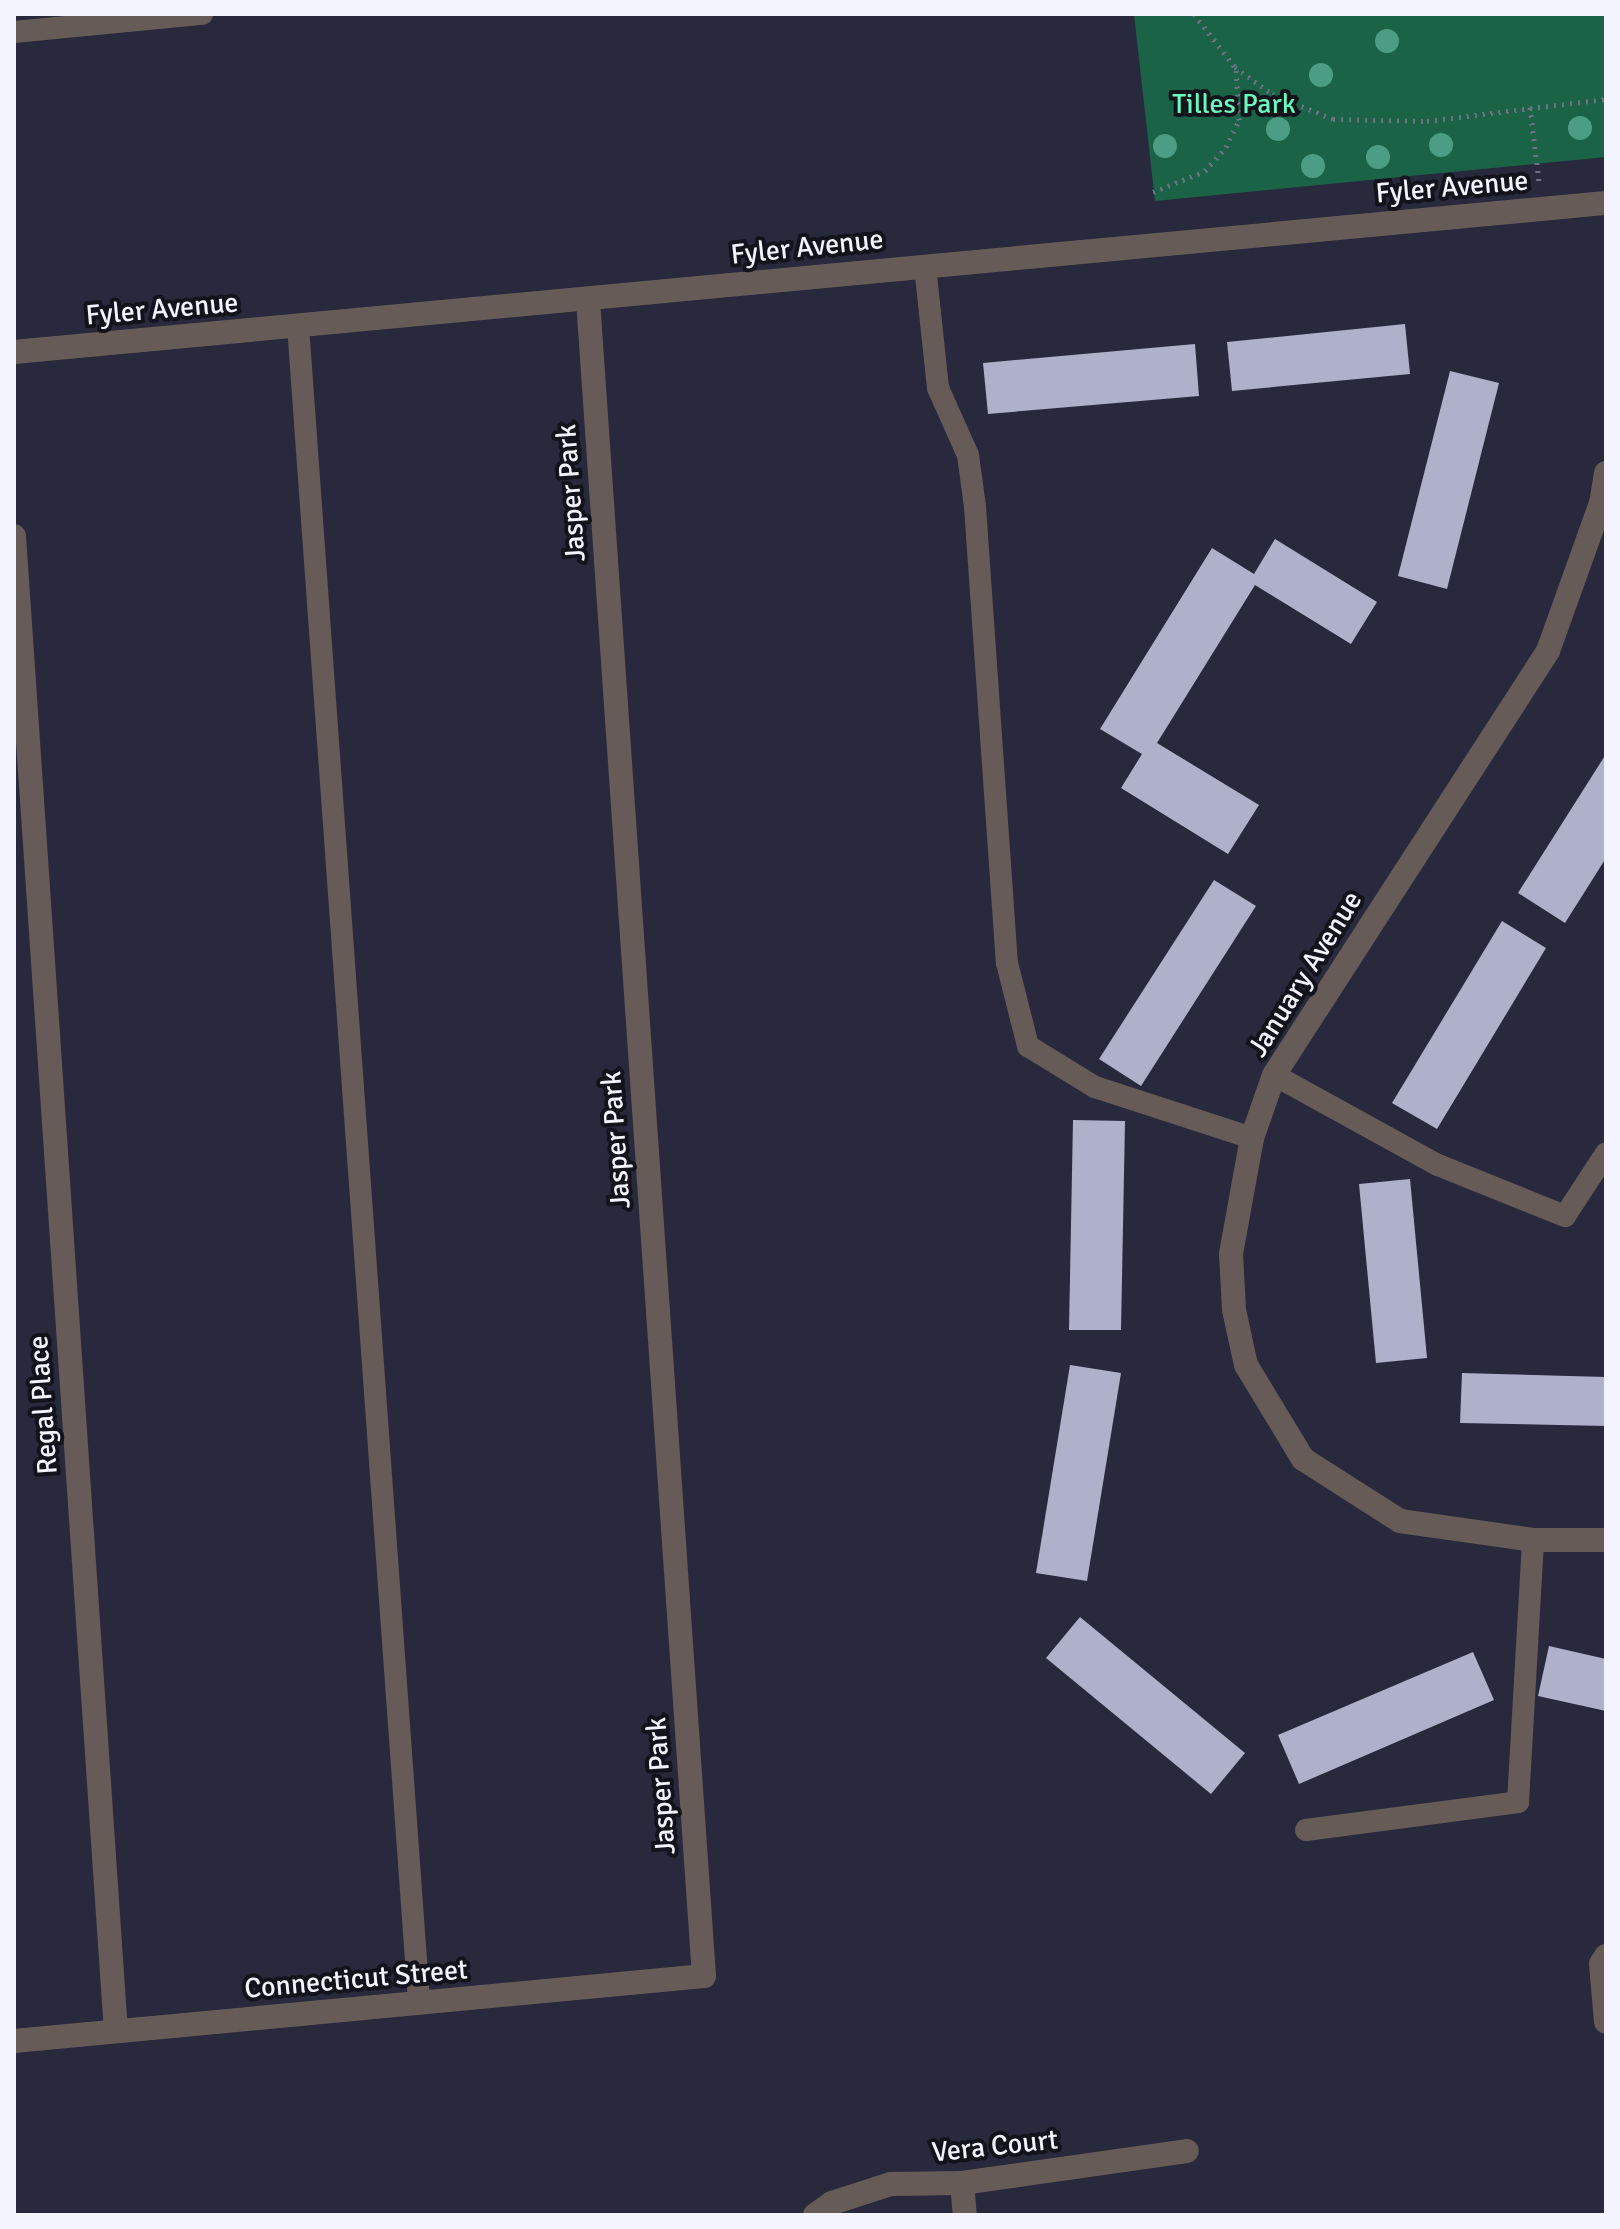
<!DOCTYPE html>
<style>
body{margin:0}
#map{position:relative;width:1620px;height:2229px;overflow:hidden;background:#29293d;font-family:Signika,sans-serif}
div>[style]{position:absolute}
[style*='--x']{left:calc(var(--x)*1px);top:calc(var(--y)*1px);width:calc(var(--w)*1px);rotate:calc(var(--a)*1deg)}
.green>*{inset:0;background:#1b6347}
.building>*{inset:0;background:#afb1ca}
.path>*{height:5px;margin-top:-2.5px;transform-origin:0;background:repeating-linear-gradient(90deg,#707182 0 2px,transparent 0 8px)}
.service>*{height:22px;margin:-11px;padding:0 11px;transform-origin:11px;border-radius:11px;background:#665b56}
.minor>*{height:24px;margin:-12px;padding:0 12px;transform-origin:12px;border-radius:12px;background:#665b56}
.tertiary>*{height:24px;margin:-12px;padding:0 12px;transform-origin:12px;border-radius:12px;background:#665b56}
.trees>*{width:24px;height:24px;margin:-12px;border-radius:50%;background:#4b9d84}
span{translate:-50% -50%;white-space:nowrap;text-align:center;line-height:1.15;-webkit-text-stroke:8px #13131c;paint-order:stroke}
.park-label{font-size:28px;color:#67fcbe}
.street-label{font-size:28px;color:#f3f4ff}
.frame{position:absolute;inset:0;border:16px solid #f3f4ff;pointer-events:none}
</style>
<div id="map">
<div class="green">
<div style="clip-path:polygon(1134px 14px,1606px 14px,1606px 157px,1155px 201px)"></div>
</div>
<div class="building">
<div style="clip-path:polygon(1405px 324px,1410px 374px,1232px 391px,1227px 342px)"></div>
<div style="clip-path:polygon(1195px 344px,1199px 396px,988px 414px,983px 363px)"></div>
<div style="clip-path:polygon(1450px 371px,1499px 383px,1447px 589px,1398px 576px)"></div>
<div style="clip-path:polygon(1275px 539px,1377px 602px,1351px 644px,1255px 585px,1157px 743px,1259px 805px,1228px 854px,1121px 788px,1142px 754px,1100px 729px,1212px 548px,1254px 574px)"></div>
<div style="clip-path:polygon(1606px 754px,1606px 858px,1565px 923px,1518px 893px)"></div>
<div style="clip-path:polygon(1214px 880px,1256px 906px,1141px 1086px,1099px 1059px)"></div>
<div style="clip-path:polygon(1502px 921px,1546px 948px,1437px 1129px,1392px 1103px)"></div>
<div style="clip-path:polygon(1073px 1120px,1125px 1121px,1121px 1330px,1069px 1330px)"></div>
<div style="clip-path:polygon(1410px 1179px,1427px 1358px,1376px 1363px,1359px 1184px)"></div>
<div style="clip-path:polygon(1070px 1365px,1121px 1373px,1087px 1581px,1036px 1573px)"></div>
<div style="clip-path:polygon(1462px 1373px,1606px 1377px,1606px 1426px,1460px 1423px)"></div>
<div style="clip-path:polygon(1080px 1617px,1245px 1753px,1211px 1794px,1046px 1658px)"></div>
<div style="clip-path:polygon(1549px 1646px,1606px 1659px,1606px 1711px,1538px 1696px)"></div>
<div style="clip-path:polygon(1473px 1652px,1494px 1700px,1299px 1784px,1278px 1735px)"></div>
</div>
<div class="path">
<div style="--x:1194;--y:14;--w:67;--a:52.3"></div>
<div style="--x:1235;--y:67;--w:46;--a:36.1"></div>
<div style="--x:1272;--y:94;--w:66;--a:22.3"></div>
<div style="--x:1333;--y:119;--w:94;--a:1.2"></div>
<div style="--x:1427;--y:121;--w:180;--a:-7"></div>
<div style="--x:1530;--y:107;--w:75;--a:83.1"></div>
<div style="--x:1153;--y:192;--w:56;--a:-22"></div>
<div style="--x:1205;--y:171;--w:32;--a:-49"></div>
<div style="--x:1226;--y:147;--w:30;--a:-64"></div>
<div style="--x:1239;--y:120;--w:52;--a:-93.3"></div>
</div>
<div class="service">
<div style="--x:14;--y:32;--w:189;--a:-5.5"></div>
<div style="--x:925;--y:266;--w:123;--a:83.9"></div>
<div style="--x:938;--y:388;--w:73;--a:65.9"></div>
<div style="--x:968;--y:455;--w:52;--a:82.3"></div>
<div style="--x:975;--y:507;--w:457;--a:86"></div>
<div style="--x:1007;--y:963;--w:86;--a:75.8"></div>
<div style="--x:1028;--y:1046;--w:79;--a:31.5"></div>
<div style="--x:1095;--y:1087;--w:165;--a:18"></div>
<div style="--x:298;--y:326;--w:1681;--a:85.87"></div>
<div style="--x:1274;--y:1075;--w:187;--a:28.8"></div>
<div style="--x:1438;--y:1165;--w:137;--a:21.9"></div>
<div style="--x:1565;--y:1216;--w:75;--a:-56.9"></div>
<div style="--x:1306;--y:1830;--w:214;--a:-7.5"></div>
<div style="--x:1518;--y:1802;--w:262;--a:-86.7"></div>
</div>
<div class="minor">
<div style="--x:1606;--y:473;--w:30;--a:99"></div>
<div style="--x:1601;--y:503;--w:157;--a:109.7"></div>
<div style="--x:1548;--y:651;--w:505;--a:122.87"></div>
<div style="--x:1274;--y:1075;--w:67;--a:109.2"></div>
<div style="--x:1252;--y:1138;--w:118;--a:100.3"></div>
<div style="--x:1231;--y:1254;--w:56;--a:86.9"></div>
<div style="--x:1234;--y:1310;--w:56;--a:77.7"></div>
<div style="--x:1246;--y:1365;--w:110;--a:58.8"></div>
<div style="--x:1303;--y:1459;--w:115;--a:32.6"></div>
<div style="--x:1400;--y:1521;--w:134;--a:8.1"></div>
<div style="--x:1533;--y:1540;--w:73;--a:0"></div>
<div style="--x:14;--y:536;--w:1498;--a:86.1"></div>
<div style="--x:1606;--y:1956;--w:9;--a:122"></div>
<div style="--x:1601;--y:1964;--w:58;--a:85.1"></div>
<div style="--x:14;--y:2041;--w:693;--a:-5.38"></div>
<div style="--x:704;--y:1976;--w:1681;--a:-93.96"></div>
<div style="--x:962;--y:2183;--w:32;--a:85"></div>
<div style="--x:815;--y:2215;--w:21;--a:-35"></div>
<div style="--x:832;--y:2203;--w:62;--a:-17.9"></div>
<div style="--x:891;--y:2184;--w:71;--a:-0.8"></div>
<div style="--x:962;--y:2183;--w:227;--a:-8.1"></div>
</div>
<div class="tertiary">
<div style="--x:14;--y:352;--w:1599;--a:-5.35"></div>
</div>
<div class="trees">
<div style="left:1387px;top:41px"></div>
<div style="left:1321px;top:75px"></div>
<div style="left:1580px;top:128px"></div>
<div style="left:1278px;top:129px"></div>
<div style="left:1441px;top:145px"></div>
<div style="left:1165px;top:146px"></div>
<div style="left:1378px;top:157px"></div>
<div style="left:1313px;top:166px"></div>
</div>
<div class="park-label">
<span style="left:1234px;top:104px">Tilles Park</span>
</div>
<div class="street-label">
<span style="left:1452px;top:187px;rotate:-5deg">Fyler Avenue</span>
<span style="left:807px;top:247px;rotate:-6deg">Fyler Avenue</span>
<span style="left:162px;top:309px;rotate:-5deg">Fyler Avenue</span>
<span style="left:571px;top:493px;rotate:-94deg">Jasper Park</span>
<span style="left:1305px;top:974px;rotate:-58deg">January Avenue</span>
<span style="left:616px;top:1140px;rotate:-94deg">Jasper Park</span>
<span style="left:43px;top:1405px;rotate:-94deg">Regal Place</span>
<span style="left:661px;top:1786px;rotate:-94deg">Jasper Park</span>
<span style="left:356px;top:1979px;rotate:-5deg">Connecticut Street</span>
<span style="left:995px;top:2146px;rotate:-6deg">Vera Court</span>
</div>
<div class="frame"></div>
</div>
